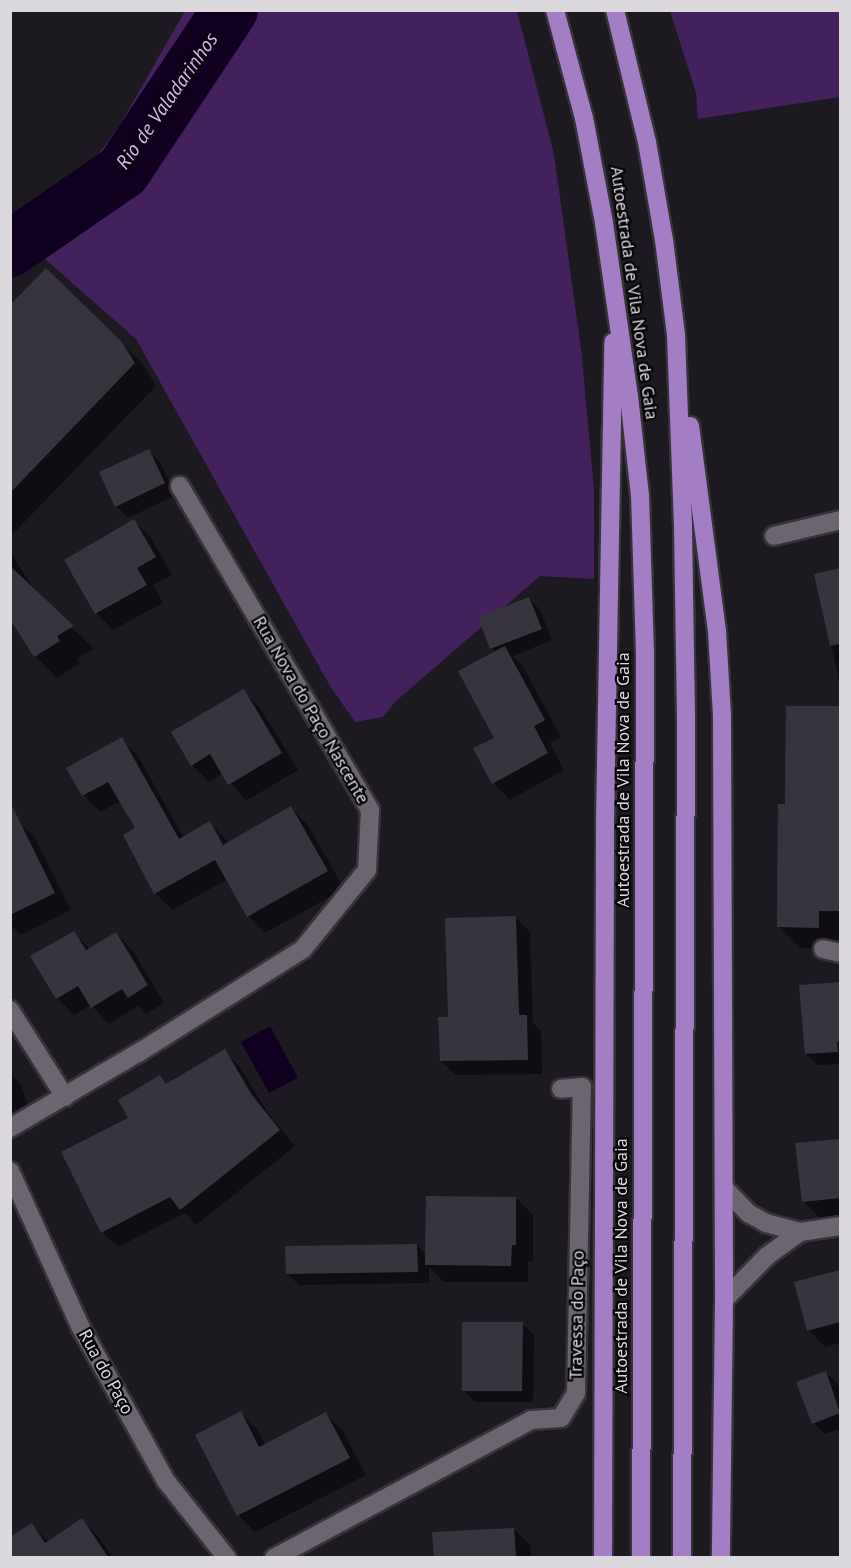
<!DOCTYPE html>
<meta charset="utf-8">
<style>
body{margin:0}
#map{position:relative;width:851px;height:1568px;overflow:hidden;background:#1d1921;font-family:"PT Sans",sans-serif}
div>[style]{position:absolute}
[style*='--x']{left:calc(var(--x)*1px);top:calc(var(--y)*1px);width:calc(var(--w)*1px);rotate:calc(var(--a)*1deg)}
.green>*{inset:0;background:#43215d}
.water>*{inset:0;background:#0f001f}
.shadow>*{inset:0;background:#0007}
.river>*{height:56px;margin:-28px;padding:0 28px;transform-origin:28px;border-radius:28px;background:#0f001f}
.building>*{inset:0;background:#38343d}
.roads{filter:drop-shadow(2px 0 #363339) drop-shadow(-2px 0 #363339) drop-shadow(0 2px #363339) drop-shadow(0 -2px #363339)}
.street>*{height:18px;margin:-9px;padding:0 9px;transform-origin:9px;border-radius:9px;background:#6a656f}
.highway>*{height:18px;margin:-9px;padding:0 9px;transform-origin:9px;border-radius:9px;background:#a37ec5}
span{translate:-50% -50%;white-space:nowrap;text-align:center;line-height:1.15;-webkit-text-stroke:4.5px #060508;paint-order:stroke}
.street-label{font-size:18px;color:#dbd8de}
.water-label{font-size:20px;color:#d8b3fd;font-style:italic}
.frame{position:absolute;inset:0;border:12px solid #dbd8de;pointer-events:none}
</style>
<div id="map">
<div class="green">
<div style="clip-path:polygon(185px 11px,517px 11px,554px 154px,581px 349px,594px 488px,594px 579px,540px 576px,395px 702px,383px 717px,355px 722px,330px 686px,136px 339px,37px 252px,71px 190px,118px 128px)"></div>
<div style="clip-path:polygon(670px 11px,840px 11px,840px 97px,698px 119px,696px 93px)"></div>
</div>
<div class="water">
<div style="clip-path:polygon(270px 1026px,298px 1078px,269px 1093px,241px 1042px)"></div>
</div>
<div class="shadow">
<div style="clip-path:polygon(10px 307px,120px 342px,143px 364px,156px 386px,10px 537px)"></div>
<div style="clip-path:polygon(148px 450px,160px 462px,176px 495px,128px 518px,116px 506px)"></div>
<div style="clip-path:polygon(134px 521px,151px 538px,172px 575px,153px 585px,163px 603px,113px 630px,96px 613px,66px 561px)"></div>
<div style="clip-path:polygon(10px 551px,35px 591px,94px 649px,77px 658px,80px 663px,57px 678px,35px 656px,10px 616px)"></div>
<div style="clip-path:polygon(840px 570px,840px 685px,816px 575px)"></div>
<div style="clip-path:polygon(529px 598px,540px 610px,552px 640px,513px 656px,522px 665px,561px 737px,550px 743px,564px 770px,510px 800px,493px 783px,496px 652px,492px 648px)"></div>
<div style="clip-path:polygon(243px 691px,260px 708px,298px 770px,246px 801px,223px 773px,209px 782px,192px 765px)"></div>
<div style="clip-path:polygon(788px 707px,840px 707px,840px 948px,800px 948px,779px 927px,787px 805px)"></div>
<div style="clip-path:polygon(121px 739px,138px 756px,184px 838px,210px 823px,229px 843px,291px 808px,308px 825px,344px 889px,265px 933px,248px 916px,226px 880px,172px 910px,155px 893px,137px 829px,121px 801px,100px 812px,83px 795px)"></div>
<div style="clip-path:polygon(18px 821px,35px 838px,71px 910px,21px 935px,10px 925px,10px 825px)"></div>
<div style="clip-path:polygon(515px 917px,530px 932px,533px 1023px,541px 1031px,542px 1074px,456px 1075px,441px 1061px,449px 1018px)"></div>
<div style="clip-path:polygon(74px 933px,90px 949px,116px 933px,133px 951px,164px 1003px,146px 1014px,138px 1006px,109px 1024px,91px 1005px,74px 1015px,57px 998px)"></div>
<div style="clip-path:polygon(840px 983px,840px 1064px,818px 1065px,806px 1054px,801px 987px)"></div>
<div style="clip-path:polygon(224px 1051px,240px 1067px,268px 1113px,295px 1146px,196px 1225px,185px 1213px,118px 1247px,102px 1232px,130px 1119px,160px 1077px,168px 1085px)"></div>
<div style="clip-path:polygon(10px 1073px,21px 1084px,33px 1121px,10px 1128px)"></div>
<div style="clip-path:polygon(840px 1140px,840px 1216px,820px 1218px,803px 1201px,797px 1145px)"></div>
<div style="clip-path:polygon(516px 1198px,533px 1215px,533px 1262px,528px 1261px,528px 1282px,444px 1282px,429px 1267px,429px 1283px,299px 1285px,287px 1274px,417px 1245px,427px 1255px)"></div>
<div style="clip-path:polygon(840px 1271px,840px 1343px,825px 1347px,808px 1330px,796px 1283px)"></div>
<div style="clip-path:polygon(522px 1324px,534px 1335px,533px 1402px,475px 1402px,463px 1390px)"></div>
<div style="clip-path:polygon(826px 1373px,838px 1384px,840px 1392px,840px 1429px,825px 1434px,813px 1423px)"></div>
<div style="clip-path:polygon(241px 1413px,258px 1430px,265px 1445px,326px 1414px,343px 1431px,366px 1475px,255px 1532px,238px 1515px)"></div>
<div style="clip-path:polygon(82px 1520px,99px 1537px,113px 1558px,10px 1558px,10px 1551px,31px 1525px,49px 1542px)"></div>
<div style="clip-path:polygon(514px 1529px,531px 1546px,531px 1558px,435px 1558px,434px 1534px)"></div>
</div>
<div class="river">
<div style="--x:10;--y:249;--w:137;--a:-34.6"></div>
<div style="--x:123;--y:171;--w:193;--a:-56.4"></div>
</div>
<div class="building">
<div style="clip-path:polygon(46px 268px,121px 341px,135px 363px,10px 493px,10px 305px)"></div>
<div style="clip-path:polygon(149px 449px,165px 483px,115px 507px,99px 472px)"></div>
<div style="clip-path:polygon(134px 519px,156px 557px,137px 568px,147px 585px,95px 614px,64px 560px)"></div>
<div style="clip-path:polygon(10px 566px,74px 626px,57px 636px,60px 641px,34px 657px,10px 619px)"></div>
<div style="clip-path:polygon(840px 568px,840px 644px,830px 646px,814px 574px)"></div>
<div style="clip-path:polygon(529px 597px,542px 629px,490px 649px,478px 617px)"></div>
<div style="clip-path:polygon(505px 646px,545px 720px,534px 726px,548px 753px,492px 784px,473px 748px,494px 738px,458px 671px)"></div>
<div style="clip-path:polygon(244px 689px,282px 753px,228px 785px,210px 754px,191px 766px,171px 732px)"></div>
<div style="clip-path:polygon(786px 706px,840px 706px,840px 911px,819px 911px,819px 928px,777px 927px,778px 804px,785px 804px)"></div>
<div style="clip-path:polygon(122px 737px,179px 839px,210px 821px,223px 845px,291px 806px,328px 871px,247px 917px,215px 860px,154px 894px,123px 835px,135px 828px,108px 782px,82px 796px,66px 768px)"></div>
<div style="clip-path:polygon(10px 802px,55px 893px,10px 915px)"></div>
<div style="clip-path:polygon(516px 916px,519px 1015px,527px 1015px,528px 1060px,440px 1061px,438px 1017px,448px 1017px,445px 918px)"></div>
<div style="clip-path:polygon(74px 931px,86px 950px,116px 932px,148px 985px,128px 998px,122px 989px,91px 1008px,78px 986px,56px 999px,30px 956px)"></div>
<div style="clip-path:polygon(840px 982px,840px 1042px,837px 1042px,838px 1052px,805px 1054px,799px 985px)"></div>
<div style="clip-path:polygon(225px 1049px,252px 1095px,280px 1130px,180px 1210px,170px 1197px,101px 1233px,61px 1152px,128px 1118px,118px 1100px,160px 1075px,166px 1084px)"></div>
<div style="clip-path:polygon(840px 1139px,840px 1198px,802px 1202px,795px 1143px)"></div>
<div style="clip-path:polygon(426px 1196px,516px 1197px,516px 1245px,512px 1245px,511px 1266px,425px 1265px)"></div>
<div style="clip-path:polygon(417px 1244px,418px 1272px,286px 1274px,285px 1246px)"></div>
<div style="clip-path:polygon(840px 1270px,840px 1322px,807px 1331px,794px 1282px)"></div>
<div style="clip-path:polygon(462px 1322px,523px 1322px,522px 1391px,462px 1391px)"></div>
<div style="clip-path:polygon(826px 1371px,840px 1413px,812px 1424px,796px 1382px)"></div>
<div style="clip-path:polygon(241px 1411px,259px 1447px,326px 1412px,350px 1458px,237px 1516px,195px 1435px)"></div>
<div style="clip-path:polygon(82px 1518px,108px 1557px,10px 1557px,10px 1537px,32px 1523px,45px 1543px)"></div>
<div style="clip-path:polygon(514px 1528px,516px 1557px,434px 1557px,432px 1532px)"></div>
</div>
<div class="roads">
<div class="street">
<div style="--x:774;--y:536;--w:68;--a:-13.6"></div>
<div style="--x:823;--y:949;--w:17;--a:13"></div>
<div style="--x:10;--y:1010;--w:103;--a:57.7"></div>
<div style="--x:10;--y:1128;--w:148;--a:-30.4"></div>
<div style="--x:138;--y:1053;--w:195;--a:-32.2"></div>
<div style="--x:303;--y:949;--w:102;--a:-51"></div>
<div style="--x:367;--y:870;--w:60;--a:-87.1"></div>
<div style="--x:370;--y:810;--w:376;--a:-120.4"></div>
<div style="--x:10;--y:1171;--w:170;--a:65.7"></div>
<div style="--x:80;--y:1326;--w:177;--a:61"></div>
<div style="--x:166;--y:1481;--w:98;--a:51.6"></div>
<div style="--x:724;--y:1188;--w:35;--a:46"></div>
<div style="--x:748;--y:1213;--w:21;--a:29"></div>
<div style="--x:766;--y:1223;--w:35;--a:15"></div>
<div style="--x:800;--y:1232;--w:40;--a:-8.5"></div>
<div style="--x:724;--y:1300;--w:62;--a:-45.7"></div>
<div style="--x:767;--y:1256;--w:41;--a:-36"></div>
<div style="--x:274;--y:1558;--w:292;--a:-28.2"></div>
<div style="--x:531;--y:1420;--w:30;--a:-4"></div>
<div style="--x:561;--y:1418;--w:29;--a:-59"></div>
<div style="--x:576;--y:1393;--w:306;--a:-88.9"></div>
<div style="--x:582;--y:1087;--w:21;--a:175"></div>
</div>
<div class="highway">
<div style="--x:555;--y:10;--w:112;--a:75"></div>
<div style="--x:584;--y:118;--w:107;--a:79.2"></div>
<div style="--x:604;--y:223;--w:175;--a:81.8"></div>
<div style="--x:629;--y:396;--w:100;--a:83.7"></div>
<div style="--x:640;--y:495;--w:157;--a:88.2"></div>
<div style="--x:645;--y:652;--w:906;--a:90.25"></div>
<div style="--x:615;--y:10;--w:136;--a:76.4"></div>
<div style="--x:647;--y:142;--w:99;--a:80.2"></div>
<div style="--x:664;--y:240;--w:96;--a:82.8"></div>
<div style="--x:676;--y:335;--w:192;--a:87.9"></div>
<div style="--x:683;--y:527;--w:188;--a:89.1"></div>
<div style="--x:686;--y:715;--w:843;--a:90.27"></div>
<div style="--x:690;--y:426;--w:207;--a:82.5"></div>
<div style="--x:717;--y:631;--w:84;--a:86.6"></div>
<div style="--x:722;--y:715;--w:585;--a:89.8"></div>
<div style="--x:724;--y:1300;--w:258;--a:90.7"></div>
<div style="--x:603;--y:1558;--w:737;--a:-89.84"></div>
<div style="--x:605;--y:821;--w:479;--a:-89"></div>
</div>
</div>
<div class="street-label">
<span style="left:634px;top:293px;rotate:82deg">Autoestrada de Vila Nova de Gaia</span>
<span style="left:311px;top:710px;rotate:60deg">Rua Nova do Paço Nascente</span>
<span style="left:623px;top:780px;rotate:-90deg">Autoestrada de Vila Nova de Gaia</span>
<span style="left:621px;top:1266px;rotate:-90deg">Autoestrada de Vila Nova de Gaia</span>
<span style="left:577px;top:1315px;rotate:-89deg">Travessa do Paço</span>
<span style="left:106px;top:1372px;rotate:61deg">Rua do Paço</span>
</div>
<div class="water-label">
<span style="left:167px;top:101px;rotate:-55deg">Rio de Valadarinhos</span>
</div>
<div class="frame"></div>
</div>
